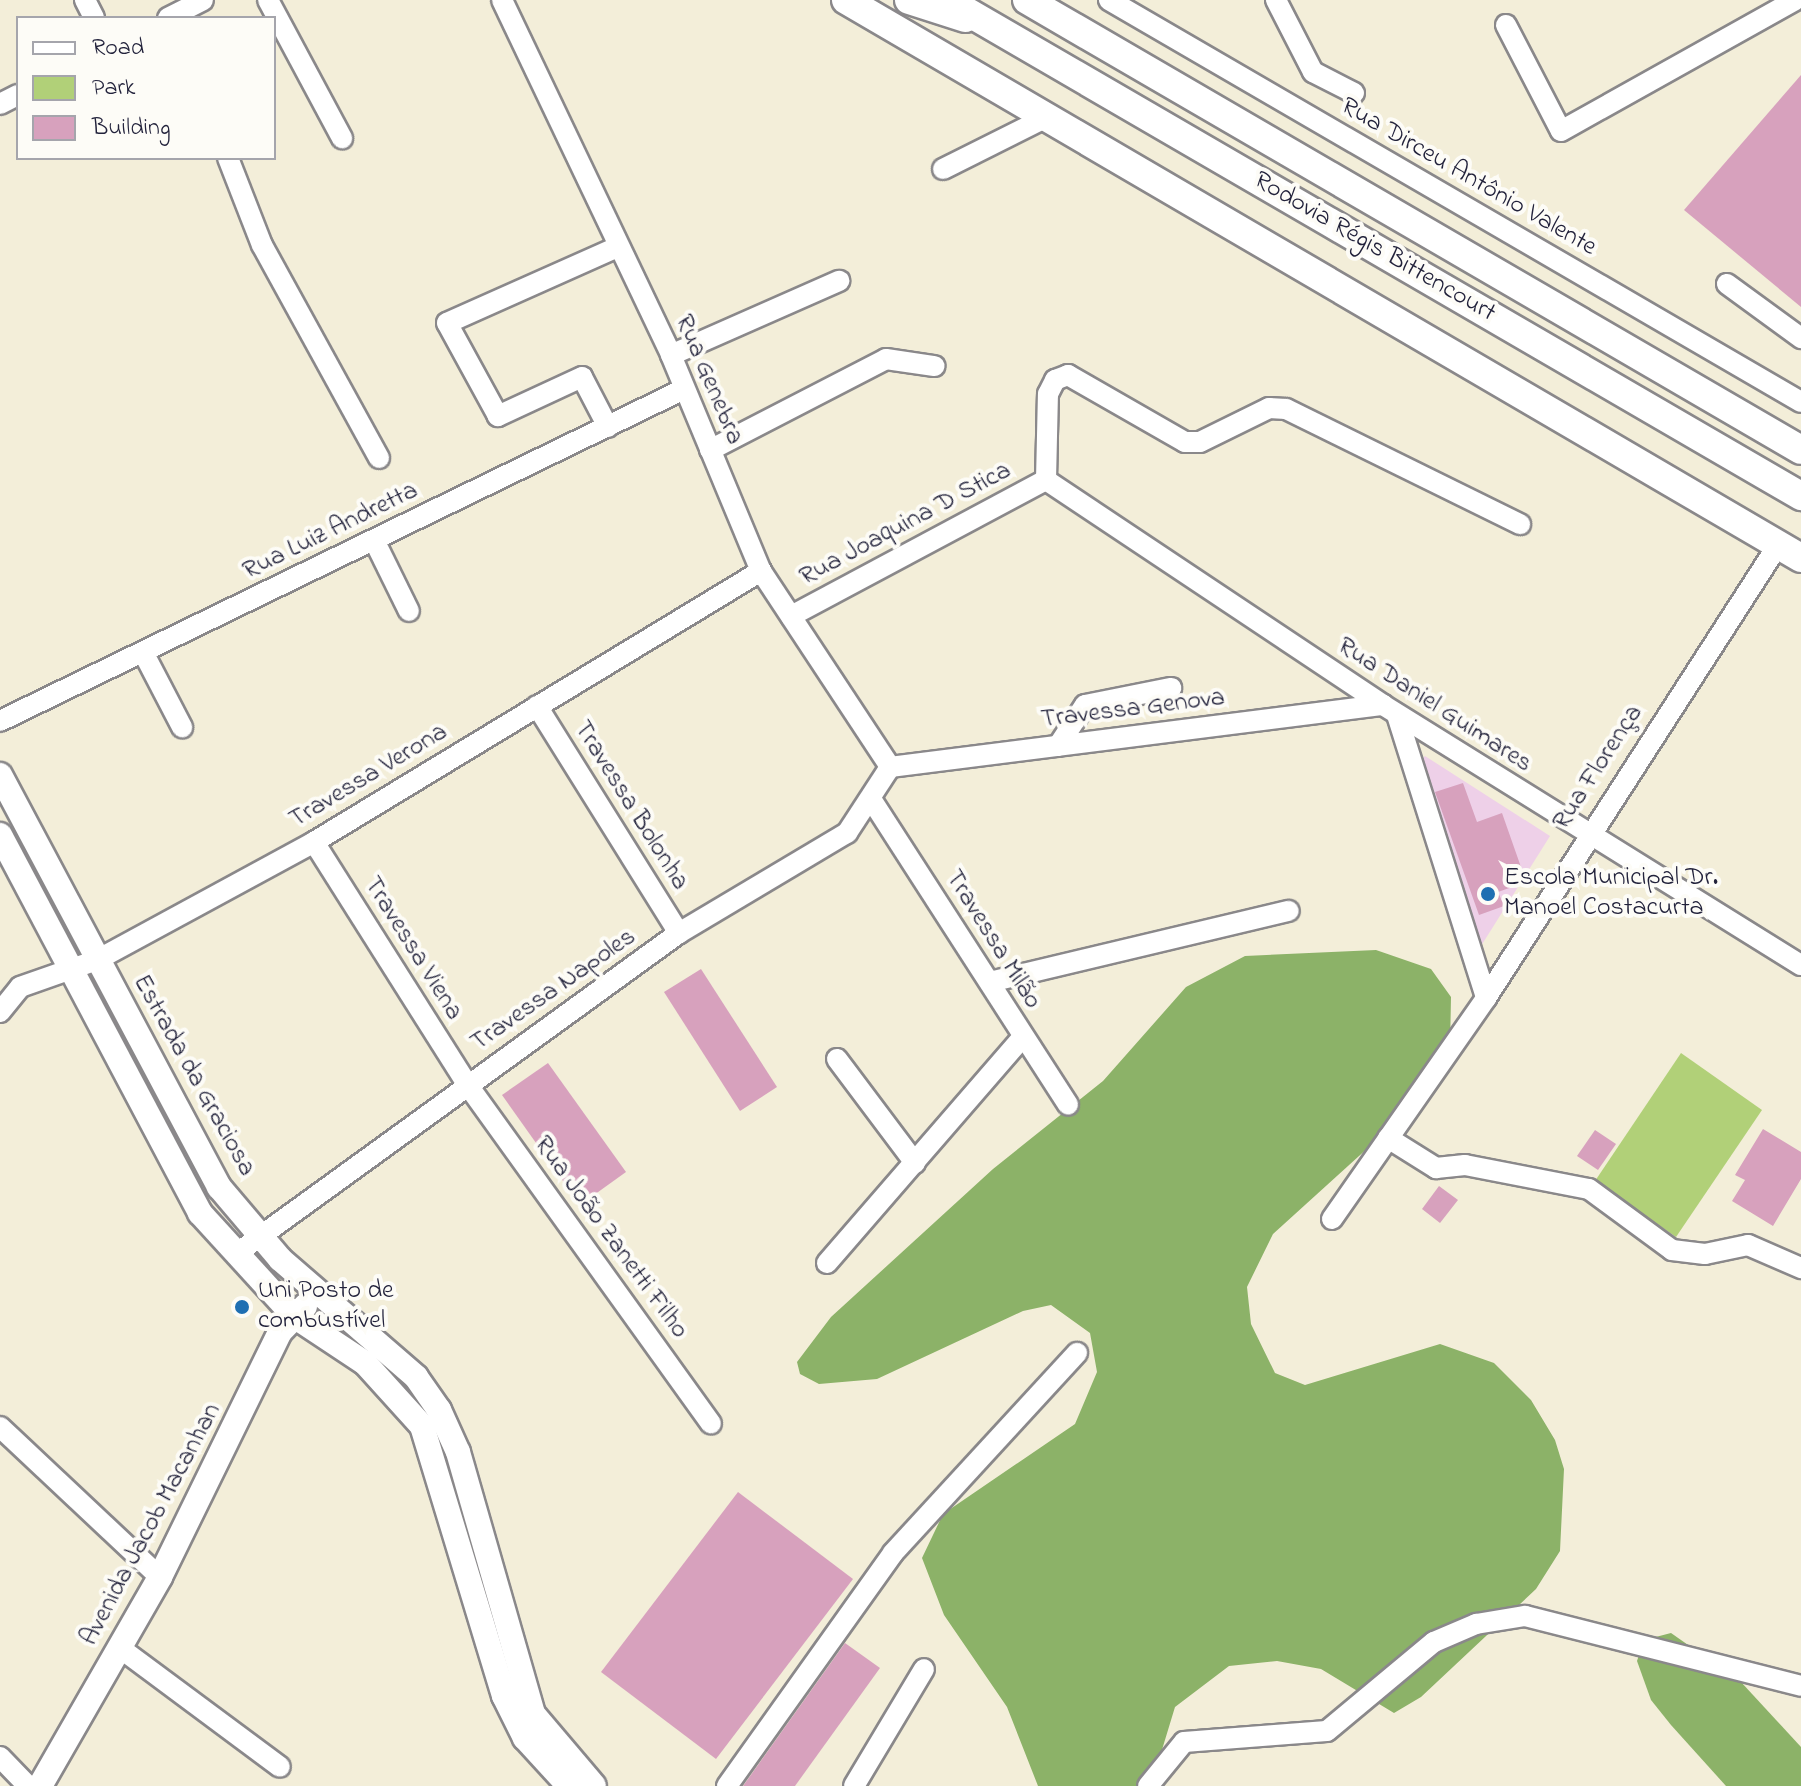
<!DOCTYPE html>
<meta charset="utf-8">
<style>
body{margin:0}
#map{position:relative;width:1801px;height:1786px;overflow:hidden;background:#f3eed9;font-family:"Indie Flower",sans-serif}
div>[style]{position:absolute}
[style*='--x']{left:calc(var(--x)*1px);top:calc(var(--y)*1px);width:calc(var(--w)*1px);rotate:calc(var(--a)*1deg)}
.built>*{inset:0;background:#eed0e8}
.green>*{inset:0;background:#b1d078}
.forest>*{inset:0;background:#8cb268}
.building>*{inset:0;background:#d7a1bd}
.roads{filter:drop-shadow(2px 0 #8a888a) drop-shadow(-2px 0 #8a888a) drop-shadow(0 2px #8a888a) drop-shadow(0 -2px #8a888a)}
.minor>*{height:20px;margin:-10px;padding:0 10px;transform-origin:10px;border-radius:10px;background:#fff}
.major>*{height:24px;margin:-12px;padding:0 12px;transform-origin:12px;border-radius:12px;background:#fff}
.highway>*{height:28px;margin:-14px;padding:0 14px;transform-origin:14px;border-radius:14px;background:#fff}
.dots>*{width:22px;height:22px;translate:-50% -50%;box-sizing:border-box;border:4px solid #fdfcf7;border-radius:50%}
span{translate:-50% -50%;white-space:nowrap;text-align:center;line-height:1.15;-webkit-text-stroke:8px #fdfcf7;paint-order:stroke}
.street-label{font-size:26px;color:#22223b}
.poi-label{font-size:26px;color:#22223b}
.left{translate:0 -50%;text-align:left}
.legend{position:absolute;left:16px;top:16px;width:260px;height:144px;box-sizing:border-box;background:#fdfcf7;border:2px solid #a5a5ac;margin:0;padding:10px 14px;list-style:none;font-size:24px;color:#22223b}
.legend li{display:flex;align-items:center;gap:16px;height:40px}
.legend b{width:40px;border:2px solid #a5a5ac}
</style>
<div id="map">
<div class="built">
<div style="clip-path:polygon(1425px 756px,1550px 836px,1481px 946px,1475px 945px,1419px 762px)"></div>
</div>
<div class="green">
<div style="clip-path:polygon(1681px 1053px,1762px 1110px,1676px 1237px,1595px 1181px)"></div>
</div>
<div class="forest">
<div style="clip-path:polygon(1376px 950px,1431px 969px,1451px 997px,1450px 1049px,1391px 1127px,1273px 1234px,1247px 1287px,1251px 1324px,1275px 1373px,1305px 1385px,1440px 1344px,1494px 1363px,1531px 1400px,1555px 1440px,1564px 1469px,1560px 1551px,1536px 1589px,1421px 1697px,1394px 1713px,1321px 1669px,1277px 1661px,1229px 1666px,1175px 1707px,1151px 1786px,1038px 1786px,1007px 1707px,944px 1615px,922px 1558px,943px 1514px,1075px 1424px,1097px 1372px,1090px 1333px,1051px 1305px,1023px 1311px,877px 1379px,819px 1384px,800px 1374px,797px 1362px,831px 1317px,993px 1169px,1103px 1081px,1186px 987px,1245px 956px)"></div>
<div style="clip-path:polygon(1671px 1633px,1741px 1682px,1801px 1747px,1801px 1786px,1726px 1786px,1671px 1725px,1651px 1700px,1637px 1661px,1644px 1640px)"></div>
</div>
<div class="building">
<div style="clip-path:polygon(1801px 75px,1801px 307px,1684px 210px)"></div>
<div style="clip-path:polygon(1463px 783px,1477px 822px,1502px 813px,1522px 870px,1508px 875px,1512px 887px,1498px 892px,1504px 906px,1479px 915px,1435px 792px)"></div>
<div style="clip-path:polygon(701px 969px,777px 1087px,740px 1111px,664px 992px)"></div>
<div style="clip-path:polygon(548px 1063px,626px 1172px,580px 1205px,502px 1095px)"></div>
<div style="clip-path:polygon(1763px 1129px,1801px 1152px,1801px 1179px,1773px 1226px,1732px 1201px,1745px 1180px,1735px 1175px)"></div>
<div style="clip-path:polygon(1595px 1130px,1616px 1144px,1598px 1170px,1577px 1156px)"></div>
<div style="clip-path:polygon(1439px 1186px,1458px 1200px,1440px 1223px,1422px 1209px)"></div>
<div style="clip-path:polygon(738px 1492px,853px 1579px,716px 1759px,601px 1672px)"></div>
<div style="clip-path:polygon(845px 1643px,880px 1668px,795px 1786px,743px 1786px)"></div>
</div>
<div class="roads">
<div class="minor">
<div style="--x:85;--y:0;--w:20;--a:63"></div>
<div style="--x:268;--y:0;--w:157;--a:61.8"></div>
<div style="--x:502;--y:0;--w:393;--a:64.5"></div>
<div style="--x:671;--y:355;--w:234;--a:67.4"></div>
<div style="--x:761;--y:571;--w:235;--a:56.6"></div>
<div style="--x:1109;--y:0;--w:800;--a:30.15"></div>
<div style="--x:1276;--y:0;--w:81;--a:62.8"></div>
<div style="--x:1313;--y:72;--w:46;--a:27.1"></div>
<div style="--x:168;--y:18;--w:39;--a:-27"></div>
<div style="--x:1506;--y:25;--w:119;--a:62.6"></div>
<div style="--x:1561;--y:131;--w:268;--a:-29.2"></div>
<div style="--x:0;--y:104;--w:20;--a:-27"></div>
<div style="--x:228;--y:158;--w:93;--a:68.7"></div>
<div style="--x:262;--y:245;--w:243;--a:61.2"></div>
<div style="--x:943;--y:169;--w:116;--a:-26.6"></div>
<div style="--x:1727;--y:284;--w:92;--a:36.1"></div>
<div style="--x:671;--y:355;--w:184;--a:-23.8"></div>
<div style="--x:608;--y:427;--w:56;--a:-117.5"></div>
<div style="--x:582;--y:377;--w:93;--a:155.1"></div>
<div style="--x:498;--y:416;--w:106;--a:-118.7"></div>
<div style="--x:447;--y:323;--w:187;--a:-24"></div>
<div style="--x:710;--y:450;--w:198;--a:-27.3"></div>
<div style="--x:886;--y:359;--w:49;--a:8.3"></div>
<div style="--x:1046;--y:480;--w:405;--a:33.7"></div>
<div style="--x:1383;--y:705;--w:492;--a:31.9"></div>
<div style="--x:1046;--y:480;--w:86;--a:-88.7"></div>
<div style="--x:1048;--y:394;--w:16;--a:-63"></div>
<div style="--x:1055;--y:380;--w:14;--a:-21"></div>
<div style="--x:1068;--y:375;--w:135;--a:29.8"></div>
<div style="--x:1185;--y:442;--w:15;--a:0"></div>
<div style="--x:1200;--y:442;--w:77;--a:-26.2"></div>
<div style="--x:1269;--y:408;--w:17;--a:3"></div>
<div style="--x:1286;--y:409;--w:261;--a:26.2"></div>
<div style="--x:374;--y:540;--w:79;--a:63.8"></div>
<div style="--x:791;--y:616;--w:289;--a:-28.1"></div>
<div style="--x:143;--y:652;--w:85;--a:62.5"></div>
<div style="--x:537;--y:706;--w:268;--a:58"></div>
<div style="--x:1397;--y:715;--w:297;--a:72.5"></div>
<div style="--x:0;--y:721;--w:760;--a:-25.89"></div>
<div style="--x:1058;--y:746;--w:49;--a:-56.6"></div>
<div style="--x:1085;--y:705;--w:88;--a:-11.2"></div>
<div style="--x:890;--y:767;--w:497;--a:-7.2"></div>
<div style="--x:873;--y:802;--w:360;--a:57.2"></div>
<div style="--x:314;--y:842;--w:286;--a:57.7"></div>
<div style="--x:467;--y:1084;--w:418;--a:54.3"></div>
<div style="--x:990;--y:982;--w:307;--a:-13.4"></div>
<div style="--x:0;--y:1012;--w:32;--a:-51"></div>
<div style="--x:20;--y:987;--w:82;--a:-19.3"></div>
<div style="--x:97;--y:960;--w:247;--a:-28.5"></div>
<div style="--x:314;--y:842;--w:523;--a:-31.23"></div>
<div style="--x:837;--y:1059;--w:130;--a:53.1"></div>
<div style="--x:1388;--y:1138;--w:57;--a:32"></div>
<div style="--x:1436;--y:1168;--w:29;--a:-6"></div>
<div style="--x:1465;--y:1165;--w:126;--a:11"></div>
<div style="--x:1589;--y:1189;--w:103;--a:36.3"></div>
<div style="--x:1672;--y:1250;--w:33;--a:7"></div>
<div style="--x:1705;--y:1254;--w:44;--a:-11.8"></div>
<div style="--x:1748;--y:1245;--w:58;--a:23.5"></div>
<div style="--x:1332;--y:1219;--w:269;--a:-55.1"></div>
<div style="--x:1486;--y:998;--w:539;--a:-57.19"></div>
<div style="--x:236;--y:1254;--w:547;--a:-35.93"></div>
<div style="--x:679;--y:933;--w:196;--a:-30.8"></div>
<div style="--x:847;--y:833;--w:79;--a:-56.9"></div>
<div style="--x:827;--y:1263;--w:296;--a:-49.1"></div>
<div style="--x:0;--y:1427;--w:219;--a:43.2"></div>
<div style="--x:120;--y:1648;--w:199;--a:36.6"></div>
<div style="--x:0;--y:1757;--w:40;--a:46"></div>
<div style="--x:727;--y:1786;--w:286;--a:-54.5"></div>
<div style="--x:893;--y:1553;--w:272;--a:-47.4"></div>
<div style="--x:854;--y:1786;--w:136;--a:-59.1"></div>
<div style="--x:1148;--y:1786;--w:57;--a:-50.7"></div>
<div style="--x:1184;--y:1742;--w:143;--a:-4.4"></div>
<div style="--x:1327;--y:1731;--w:139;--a:-39.8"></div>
<div style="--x:1434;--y:1642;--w:46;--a:-23.2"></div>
<div style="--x:1476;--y:1624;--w:50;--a:-9.3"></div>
<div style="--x:1525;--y:1616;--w:285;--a:14.2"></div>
</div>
<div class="major">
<div style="--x:0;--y:775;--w:467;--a:62"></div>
<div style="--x:219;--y:1187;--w:94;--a:49.7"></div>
<div style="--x:280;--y:1259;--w:180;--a:40.9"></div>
<div style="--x:416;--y:1377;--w:40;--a:55.1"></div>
<div style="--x:439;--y:1410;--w:46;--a:65.7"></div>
<div style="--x:458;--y:1452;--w:273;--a:74"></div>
<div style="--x:533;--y:1714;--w:94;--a:49.7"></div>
<div style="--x:0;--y:835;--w:428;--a:62.1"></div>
<div style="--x:200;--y:1213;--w:139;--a:47.6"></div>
<div style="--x:294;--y:1316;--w:85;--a:33.5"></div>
<div style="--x:365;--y:1363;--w:85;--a:47.9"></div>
<div style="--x:422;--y:1426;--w:282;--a:73.1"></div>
<div style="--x:504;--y:1696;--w:47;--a:63.4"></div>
<div style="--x:525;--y:1738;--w:65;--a:47.5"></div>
<div style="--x:40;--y:1786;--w:241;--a:-60.1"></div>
<div style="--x:160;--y:1577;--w:273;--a:-63.9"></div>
<div style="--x:280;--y:1332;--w:36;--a:-46"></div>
</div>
<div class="highway">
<div style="--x:846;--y:0;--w:1106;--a:30.3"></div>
<div style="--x:909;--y:0;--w:59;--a:17.8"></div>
<div style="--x:947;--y:0;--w:988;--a:30.15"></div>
<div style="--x:1027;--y:0;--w:895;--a:30.17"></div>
</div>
</div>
<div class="dots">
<div style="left:1488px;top:894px;background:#1f6fb2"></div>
<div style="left:242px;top:1307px;background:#1f6fb2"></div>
</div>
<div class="street-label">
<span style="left:1468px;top:178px;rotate:30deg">Rua Dirceu Antônio Valente</span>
<span style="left:1374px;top:248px;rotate:30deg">Rodovia Régis Bittencourt</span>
<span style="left:708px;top:380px;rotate:67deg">Rua Genebra</span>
<span style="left:906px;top:525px;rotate:-28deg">Rua Joaquina D Stica</span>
<span style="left:331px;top:532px;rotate:-26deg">Rua Luiz Andretta</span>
<span style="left:1434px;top:706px;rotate:33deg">Rua Daniel Guimares</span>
<span style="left:1133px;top:710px;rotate:-7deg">Travessa Genova</span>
<span style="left:1599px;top:768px;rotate:-57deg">Rua Florença</span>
<span style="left:369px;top:777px;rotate:-31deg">Travessa Verona</span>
<span style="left:630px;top:806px;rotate:58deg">Travessa Bolonha</span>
<span style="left:992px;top:940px;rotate:58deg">Travessa Milão</span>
<span style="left:412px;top:949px;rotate:58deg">Travessa Viena</span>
<span style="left:554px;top:991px;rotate:-35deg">Travessa Napoles</span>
<span style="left:193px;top:1076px;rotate:61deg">Estrada da Graciosa</span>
<span style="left:610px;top:1238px;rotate:54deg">Rua João Zanetti Filho</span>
<span style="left:152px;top:1525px;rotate:-62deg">Avenida Jacob Macanhan</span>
</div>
<div class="poi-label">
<span class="left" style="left:1504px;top:894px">Escola Municipal Dr.<br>Manoel Costacurta</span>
<span class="left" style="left:258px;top:1307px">Uni Posto de<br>combustível</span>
</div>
<ul class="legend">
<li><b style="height:10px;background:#fff"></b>Road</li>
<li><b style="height:22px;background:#b1d078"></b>Park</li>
<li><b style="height:22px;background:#d7a1bd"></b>Building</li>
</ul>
</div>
